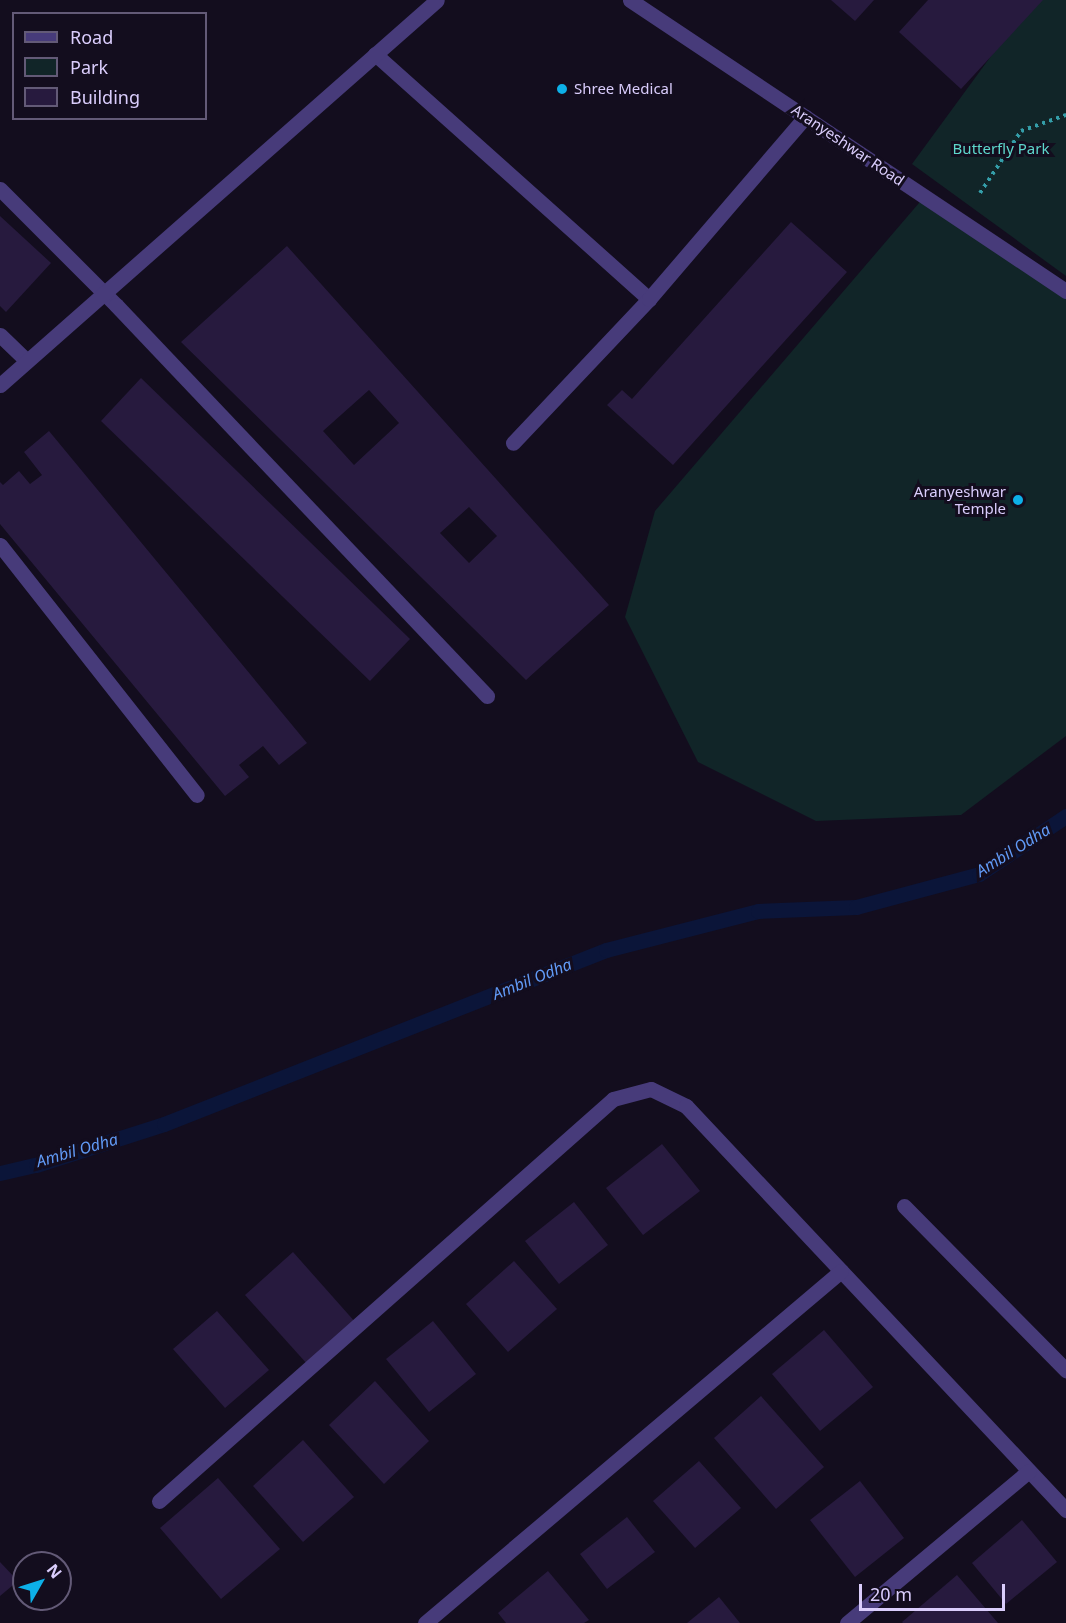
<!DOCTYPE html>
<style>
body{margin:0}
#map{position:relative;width:1066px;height:1623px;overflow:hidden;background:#130d1e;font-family:"Noto Sans",sans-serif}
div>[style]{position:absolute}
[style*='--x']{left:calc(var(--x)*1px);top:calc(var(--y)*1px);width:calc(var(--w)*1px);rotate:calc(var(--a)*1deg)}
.green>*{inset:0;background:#112528}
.stream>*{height:15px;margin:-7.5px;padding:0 7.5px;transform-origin:7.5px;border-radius:7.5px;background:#0b1539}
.building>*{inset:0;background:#271a3e}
.path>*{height:4px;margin-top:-2px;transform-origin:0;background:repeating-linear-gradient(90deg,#349ea9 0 3px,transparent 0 7.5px)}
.minor>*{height:15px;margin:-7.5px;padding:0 7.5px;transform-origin:7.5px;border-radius:7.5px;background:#473b7a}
.dots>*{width:16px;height:16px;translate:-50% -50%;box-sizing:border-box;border:3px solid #130d1e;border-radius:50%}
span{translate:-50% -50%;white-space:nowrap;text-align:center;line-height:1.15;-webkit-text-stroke:6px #130d1e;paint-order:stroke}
.poi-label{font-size:15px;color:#dacdfc}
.left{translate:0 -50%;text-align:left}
.right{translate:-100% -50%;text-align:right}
.street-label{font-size:15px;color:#dacdfc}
.park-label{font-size:15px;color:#5ed7cc}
.water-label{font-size:16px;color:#619af6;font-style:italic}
.legend{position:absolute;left:12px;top:12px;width:195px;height:108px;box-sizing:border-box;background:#130d1e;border:2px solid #635a77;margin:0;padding:8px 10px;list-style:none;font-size:18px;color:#dacdfc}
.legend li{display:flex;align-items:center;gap:12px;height:30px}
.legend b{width:30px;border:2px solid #635a77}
.north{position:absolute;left:12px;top:1551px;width:60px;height:60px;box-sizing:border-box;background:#130d1e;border:2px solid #635a77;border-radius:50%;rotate:51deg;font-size:16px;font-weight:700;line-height:24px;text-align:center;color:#dacdfc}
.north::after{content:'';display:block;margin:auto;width:21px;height:27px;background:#0db0e8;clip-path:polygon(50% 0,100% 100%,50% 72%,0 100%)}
.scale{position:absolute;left:859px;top:1584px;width:146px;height:27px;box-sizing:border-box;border:3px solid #dacdfc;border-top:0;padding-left:8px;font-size:18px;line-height:21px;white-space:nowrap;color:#dacdfc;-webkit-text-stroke:4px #130d1e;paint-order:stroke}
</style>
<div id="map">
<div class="green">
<div style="clip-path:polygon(1032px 0,1066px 0,1066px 276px,912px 164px)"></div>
<div style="clip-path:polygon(925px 196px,1066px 291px,1066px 736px,961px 815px,816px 821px,698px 762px,625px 617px,655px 511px)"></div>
</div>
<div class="stream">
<div style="--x:0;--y:1173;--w:37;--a:-13"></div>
<div style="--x:36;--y:1165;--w:134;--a:-17.8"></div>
<div style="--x:164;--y:1124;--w:475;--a:-21.5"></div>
<div style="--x:606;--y:950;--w:157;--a:-14.4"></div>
<div style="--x:758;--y:911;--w:98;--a:-2.3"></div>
<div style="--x:856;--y:907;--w:127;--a:-15"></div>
<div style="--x:979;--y:874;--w:105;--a:-33.7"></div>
</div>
<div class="building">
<div style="clip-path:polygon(831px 0,874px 0,855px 21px)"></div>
<div style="clip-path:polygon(928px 0,1043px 0,961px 89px,899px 32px)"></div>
<div style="clip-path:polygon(0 216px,51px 263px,6px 312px,0 306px)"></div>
<div style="clip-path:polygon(791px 222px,847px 272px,673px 465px,607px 405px,622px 390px,632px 399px)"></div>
<div style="clip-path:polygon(evenodd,287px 246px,609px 605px,526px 680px,181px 342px,287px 246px,369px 390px,399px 423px,354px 465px,323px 431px,369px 390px,287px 246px,469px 507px,497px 536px,469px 563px,440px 533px,469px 507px)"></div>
<div style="clip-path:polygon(141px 378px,410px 639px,370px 681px,101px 421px)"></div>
<div style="clip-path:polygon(49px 431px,307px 743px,279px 765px,263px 746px,239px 765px,249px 777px,225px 796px,0 524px,0 482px,3px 485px,19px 471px,30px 484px,42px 475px,24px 452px)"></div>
<div style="clip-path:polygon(662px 1144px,700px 1191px,643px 1235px,606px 1188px)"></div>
<div style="clip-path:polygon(574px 1202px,608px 1245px,559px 1284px,525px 1241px)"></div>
<div style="clip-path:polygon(293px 1252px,356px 1323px,308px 1365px,245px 1295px)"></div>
<div style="clip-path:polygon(514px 1261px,557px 1309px,508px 1352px,466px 1304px)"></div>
<div style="clip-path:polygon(217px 1311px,269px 1370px,225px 1408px,173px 1349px)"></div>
<div style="clip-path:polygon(433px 1321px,476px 1374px,429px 1412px,386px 1359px)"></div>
<div style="clip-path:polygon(824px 1330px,873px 1387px,820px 1431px,772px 1374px)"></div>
<div style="clip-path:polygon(375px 1381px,429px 1441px,384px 1484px,329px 1425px)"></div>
<div style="clip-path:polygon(761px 1396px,824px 1467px,776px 1509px,714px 1438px)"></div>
<div style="clip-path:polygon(303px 1440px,354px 1497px,303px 1542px,253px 1486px)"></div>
<div style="clip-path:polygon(699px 1461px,741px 1508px,695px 1548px,653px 1501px)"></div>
<div style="clip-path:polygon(218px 1478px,280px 1549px,221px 1599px,160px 1528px)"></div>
<div style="clip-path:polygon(860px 1481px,904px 1538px,855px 1577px,810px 1520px)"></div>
<div style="clip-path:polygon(627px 1517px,655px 1552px,607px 1589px,580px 1554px)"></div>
<div style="clip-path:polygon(1022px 1520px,1057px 1562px,1006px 1604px,972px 1563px)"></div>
<div style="clip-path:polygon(0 1562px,18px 1581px,0 1596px)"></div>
<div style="clip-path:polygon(548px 1571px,589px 1620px,584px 1623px,506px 1623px,498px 1613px)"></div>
<div style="clip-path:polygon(957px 1575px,998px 1623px,903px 1623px,902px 1622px)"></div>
<div style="clip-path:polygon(719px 1597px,740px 1623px,687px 1623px)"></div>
</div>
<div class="path">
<div style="--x:980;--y:193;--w:74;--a:-56.5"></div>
<div style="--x:1021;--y:131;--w:48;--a:-19.6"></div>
</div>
<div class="minor">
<div style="--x:630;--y:0;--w:524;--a:33.72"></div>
<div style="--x:375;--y:54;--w:368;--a:41.8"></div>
<div style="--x:649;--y:299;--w:198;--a:133.4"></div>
<div style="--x:0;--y:189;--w:164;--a:45"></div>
<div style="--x:116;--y:305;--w:539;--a:46.5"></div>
<div style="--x:649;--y:299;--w:240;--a:-49.4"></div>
<div style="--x:0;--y:335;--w:37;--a:44"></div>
<div style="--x:0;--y:385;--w:582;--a:-41.38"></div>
<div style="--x:0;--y:545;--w:318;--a:51.8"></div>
<div style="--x:904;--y:1206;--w:231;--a:45.4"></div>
<div style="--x:159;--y:1501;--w:606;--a:-41.52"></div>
<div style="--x:613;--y:1099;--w:39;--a:-15"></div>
<div style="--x:651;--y:1089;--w:39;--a:26"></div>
<div style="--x:686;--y:1106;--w:555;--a:46.75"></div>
<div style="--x:425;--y:1623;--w:545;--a:-40.24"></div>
<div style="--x:847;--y:1623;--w:237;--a:-39.9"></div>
</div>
<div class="dots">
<div style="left:562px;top:89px;background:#0db0e8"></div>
<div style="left:1018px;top:500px;background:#0db0e8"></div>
</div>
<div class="poi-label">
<span class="left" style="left:574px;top:89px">Shree Medical</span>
<span class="right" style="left:1006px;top:500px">Aranyeshwar<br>Temple</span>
</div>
<div class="street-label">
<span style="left:848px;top:145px;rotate:34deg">Aranyeshwar Road</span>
</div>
<div class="park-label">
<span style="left:1001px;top:149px">Butterfly Park</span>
</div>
<div class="water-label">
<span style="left:1013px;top:850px;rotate:-32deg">Ambil Odha</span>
<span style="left:532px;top:979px;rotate:-22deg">Ambil Odha</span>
<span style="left:77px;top:1150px;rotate:-16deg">Ambil Odha</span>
</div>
<ul class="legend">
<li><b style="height:8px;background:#473b7a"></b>Road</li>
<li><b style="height:16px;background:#112528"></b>Park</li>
<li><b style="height:16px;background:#271a3e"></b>Building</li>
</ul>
<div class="north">N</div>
<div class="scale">20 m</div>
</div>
